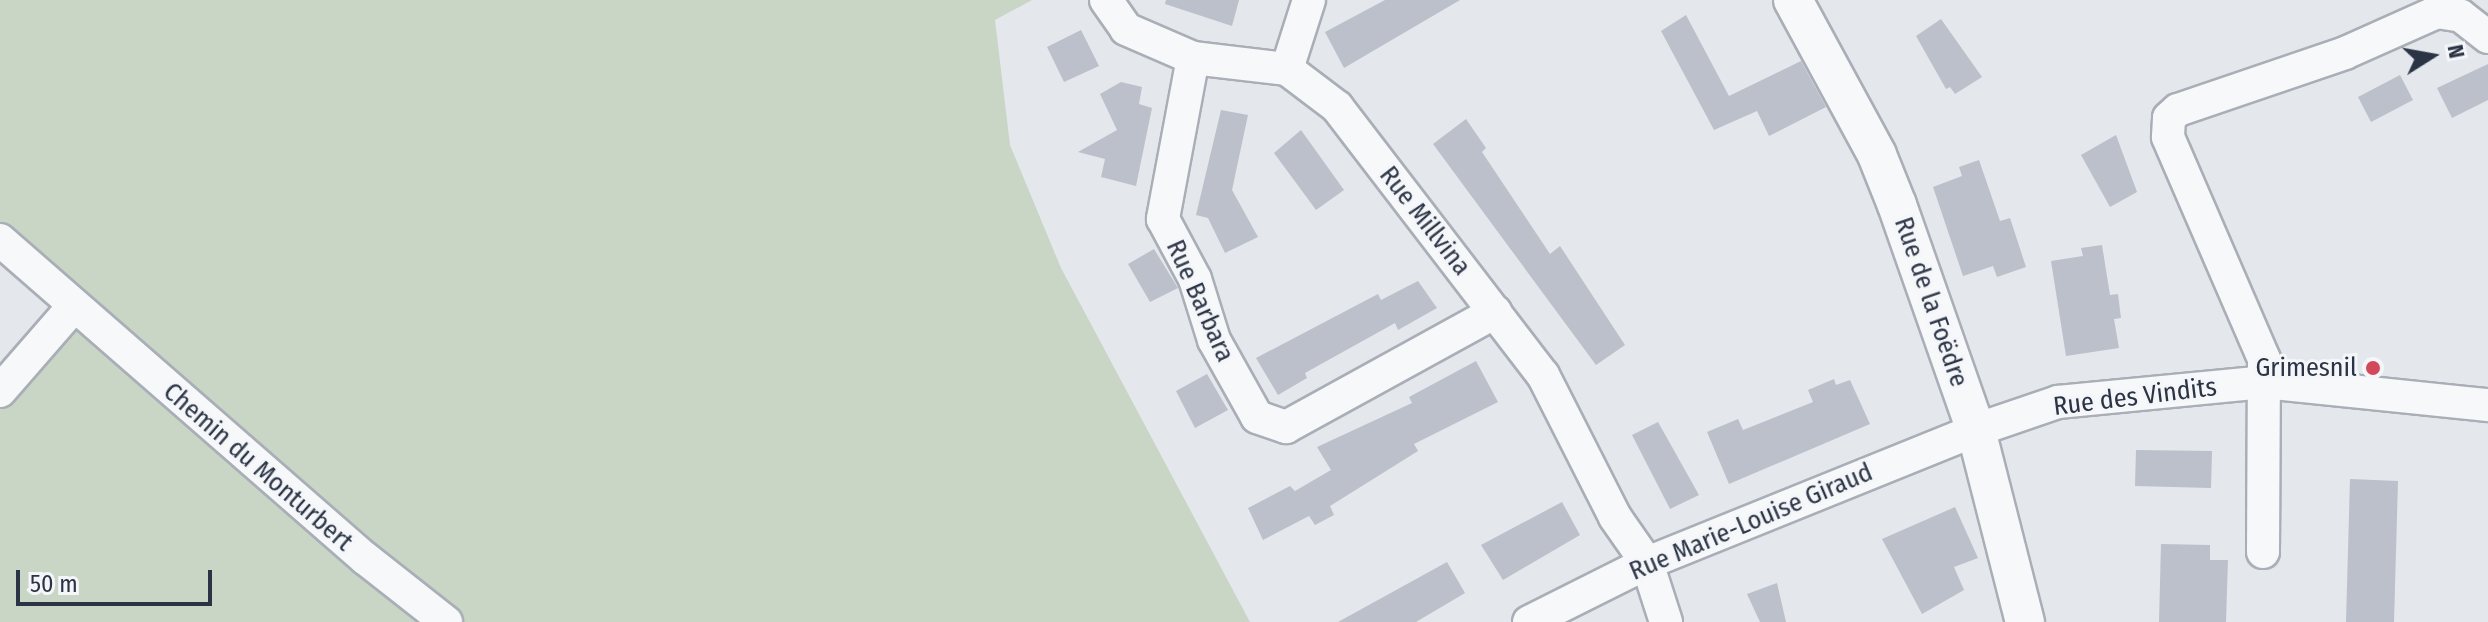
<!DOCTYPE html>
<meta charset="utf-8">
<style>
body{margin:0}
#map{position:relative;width:2488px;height:622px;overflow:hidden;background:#e4e7ec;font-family:"Fira Sans Condensed",sans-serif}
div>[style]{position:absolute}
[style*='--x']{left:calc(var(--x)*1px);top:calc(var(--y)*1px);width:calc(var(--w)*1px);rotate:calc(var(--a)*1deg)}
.green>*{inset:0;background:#c9d6c5}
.building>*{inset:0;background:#bbc0ca}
.roads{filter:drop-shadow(2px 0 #a9aeb7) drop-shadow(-2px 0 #a9aeb7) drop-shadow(0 2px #a9aeb7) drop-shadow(0 -2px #a9aeb7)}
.minor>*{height:32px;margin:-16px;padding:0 16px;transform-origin:16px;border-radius:16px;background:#f7f8fa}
.tertiary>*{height:38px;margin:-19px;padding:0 19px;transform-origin:19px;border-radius:19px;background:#f7f8fa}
.dots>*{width:22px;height:22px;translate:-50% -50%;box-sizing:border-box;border:4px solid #f4f6f9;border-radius:50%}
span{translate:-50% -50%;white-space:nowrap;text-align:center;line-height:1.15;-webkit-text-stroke:6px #f4f6f9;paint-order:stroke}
.street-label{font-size:26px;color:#2b3445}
.poi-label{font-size:26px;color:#2b3445}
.right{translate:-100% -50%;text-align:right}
.north{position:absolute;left:2392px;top:16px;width:80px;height:80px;-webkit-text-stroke:6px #f4f6f9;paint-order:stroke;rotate:79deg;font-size:22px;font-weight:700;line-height:32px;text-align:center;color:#2b3445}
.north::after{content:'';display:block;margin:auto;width:28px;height:36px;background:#2b3445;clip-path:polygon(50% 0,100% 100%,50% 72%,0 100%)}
.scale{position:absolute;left:16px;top:570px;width:196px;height:36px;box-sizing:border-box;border:4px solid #2b3445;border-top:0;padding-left:10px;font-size:24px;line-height:28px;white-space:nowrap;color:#2b3445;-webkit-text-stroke:6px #f4f6f9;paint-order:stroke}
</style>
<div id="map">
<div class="green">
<div style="clip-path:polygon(0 0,1032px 0,995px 20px,1010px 145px,1061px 268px,1250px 622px,0 622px,0 391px,73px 307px,0 240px)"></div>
</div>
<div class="building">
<div style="clip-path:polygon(1166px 0,1239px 0,1232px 26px,1165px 4px)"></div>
<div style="clip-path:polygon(1385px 0,1460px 0,1344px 68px,1325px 32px)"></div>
<div style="clip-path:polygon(1686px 15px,1729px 96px,1801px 61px,1826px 107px,1769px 136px,1757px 111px,1714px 130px,1661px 31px)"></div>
<div style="clip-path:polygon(1941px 19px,1982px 77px,1955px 94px,1950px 87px,1946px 89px,1916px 36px)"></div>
<div style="clip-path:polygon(1081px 30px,1099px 66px,1064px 82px,1047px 47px)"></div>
<div style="clip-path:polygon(2488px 64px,2488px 100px,2452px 118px,2437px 88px)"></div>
<div style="clip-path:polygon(2400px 75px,2413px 100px,2371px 122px,2358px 97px)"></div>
<div style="clip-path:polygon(1121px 82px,1142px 87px,1139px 104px,1152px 108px,1136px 186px,1101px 177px,1105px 159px,1078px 152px,1117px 130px,1100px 94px)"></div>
<div style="clip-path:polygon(1221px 110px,1248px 115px,1232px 190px,1258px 237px,1225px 253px,1208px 218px,1196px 215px)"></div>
<div style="clip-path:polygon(1466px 119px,1486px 148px,1482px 152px,1550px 254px,1560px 246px,1625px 345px,1596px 365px,1433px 144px)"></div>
<div style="clip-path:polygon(1301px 130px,1344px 190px,1316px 210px,1274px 153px)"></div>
<div style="clip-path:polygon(2116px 135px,2137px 192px,2110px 207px,2081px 155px)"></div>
<div style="clip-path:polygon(1979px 160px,2000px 221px,2010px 218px,2026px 267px,1997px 277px,1993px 266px,1963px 276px,1933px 187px,1962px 176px,1959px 167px)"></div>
<div style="clip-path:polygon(2102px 245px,2110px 295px,2118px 294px,2121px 318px,2114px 319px,2119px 348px,2066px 356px,2051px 261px,2083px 256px,2081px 248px)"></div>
<div style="clip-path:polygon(1154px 249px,1178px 288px,1150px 302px,1128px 264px)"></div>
<div style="clip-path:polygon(1418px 281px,1437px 308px,1398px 330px,1395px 323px,1305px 373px,1307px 378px,1278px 395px,1256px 358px,1378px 294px,1381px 300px)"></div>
<div style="clip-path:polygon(1476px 361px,1498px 402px,1414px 444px,1418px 451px,1330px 506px,1334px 515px,1315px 525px,1309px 516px,1263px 540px,1248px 508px,1290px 486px,1295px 491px,1331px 470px,1317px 447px,1412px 403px,1409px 397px)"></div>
<div style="clip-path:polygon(1207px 374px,1228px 410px,1195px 428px,1176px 391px)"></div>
<div style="clip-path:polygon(1834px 379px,1836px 385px,1850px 380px,1870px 424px,1729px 484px,1707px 432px,1738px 419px,1743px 430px,1813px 402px,1808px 390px)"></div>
<div style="clip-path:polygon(1658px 422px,1699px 495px,1670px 509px,1632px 435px)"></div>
<div style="clip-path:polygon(2136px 450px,2212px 451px,2211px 488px,2135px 486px)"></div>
<div style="clip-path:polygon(2350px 479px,2398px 481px,2394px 622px,2346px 622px)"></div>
<div style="clip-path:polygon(1562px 502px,1580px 535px,1503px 580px,1481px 545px)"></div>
<div style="clip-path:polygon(1955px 507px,1978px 558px,1954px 567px,1964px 590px,1922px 614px,1882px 539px)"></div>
<div style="clip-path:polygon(2161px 544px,2210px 545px,2210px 560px,2228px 560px,2226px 622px,2159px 622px)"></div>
<div style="clip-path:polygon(1447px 562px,1465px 593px,1416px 622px,1338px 622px)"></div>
<div style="clip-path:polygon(1777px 583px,1786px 622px,1760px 622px,1747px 594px)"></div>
</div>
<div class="roads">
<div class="minor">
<div style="--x:1106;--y:0;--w:35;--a:55"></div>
<div style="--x:1126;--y:29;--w:73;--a:23.4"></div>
<div style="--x:1193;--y:58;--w:95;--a:6.7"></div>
<div style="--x:1287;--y:69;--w:63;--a:37.2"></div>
<div style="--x:1337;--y:107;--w:338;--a:52.5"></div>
<div style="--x:1543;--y:375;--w:159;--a:63.1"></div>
<div style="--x:1615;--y:517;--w:56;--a:55.2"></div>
<div style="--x:1647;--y:563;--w:62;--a:72.1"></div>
<div style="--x:1193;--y:58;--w:164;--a:100.6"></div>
<div style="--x:1163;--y:219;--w:68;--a:61.9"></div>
<div style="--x:1195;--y:279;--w:64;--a:72.7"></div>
<div style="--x:1214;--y:340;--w:88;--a:60.8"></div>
<div style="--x:1257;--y:417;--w:31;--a:19"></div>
<div style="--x:1286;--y:427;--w:239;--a:-28.8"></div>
<div style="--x:1287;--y:69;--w:72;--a:-72.3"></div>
<div style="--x:0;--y:240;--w:486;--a:41.1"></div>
<div style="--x:366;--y:559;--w:102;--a:38.2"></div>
<div style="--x:0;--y:391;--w:111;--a:-49"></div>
<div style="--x:2263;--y:552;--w:193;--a:-89.7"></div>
<div style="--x:2264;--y:359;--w:242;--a:-113.4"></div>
<div style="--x:2168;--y:137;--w:19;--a:-87"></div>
<div style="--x:2169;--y:118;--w:12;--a:-42"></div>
<div style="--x:2178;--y:110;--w:176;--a:-18.8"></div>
<div style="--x:2345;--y:53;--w:101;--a:-24"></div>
<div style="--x:2437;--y:12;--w:24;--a:9"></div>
<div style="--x:2461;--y:16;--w:34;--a:38"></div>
<div style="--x:1529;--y:622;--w:132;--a:-26.6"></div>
<div style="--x:1647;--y:563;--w:355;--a:-22"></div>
<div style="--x:1976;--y:430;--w:87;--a:-18.9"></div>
<div style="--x:2058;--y:402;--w:207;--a:-5.5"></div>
<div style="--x:2264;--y:382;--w:225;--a:5.9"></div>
</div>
<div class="tertiary">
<div style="--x:1793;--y:0;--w:176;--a:61.5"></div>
<div style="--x:1877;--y:155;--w:54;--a:68.2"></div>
<div style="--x:1897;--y:205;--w:238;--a:70.7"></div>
<div style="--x:1976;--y:430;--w:198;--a:75.7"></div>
</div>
</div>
<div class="dots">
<div style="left:2373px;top:368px;background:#d1495b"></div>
</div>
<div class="street-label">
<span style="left:1425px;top:221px;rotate:52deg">Rue Millvina</span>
<span style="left:1200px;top:301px;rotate:66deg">Rue Barbara</span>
<span style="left:1931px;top:302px;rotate:71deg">Rue de la Foëdre</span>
<span style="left:2135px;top:397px;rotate:-7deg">Rue des Vindits</span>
<span style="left:258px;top:467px;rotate:41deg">Chemin du Monturbert</span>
<span style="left:1751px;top:522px;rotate:-23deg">Rue Marie-Louise Giraud</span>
</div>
<div class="poi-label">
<span class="right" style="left:2357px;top:368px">Grimesnil</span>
</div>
<div class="north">N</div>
<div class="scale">50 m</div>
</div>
